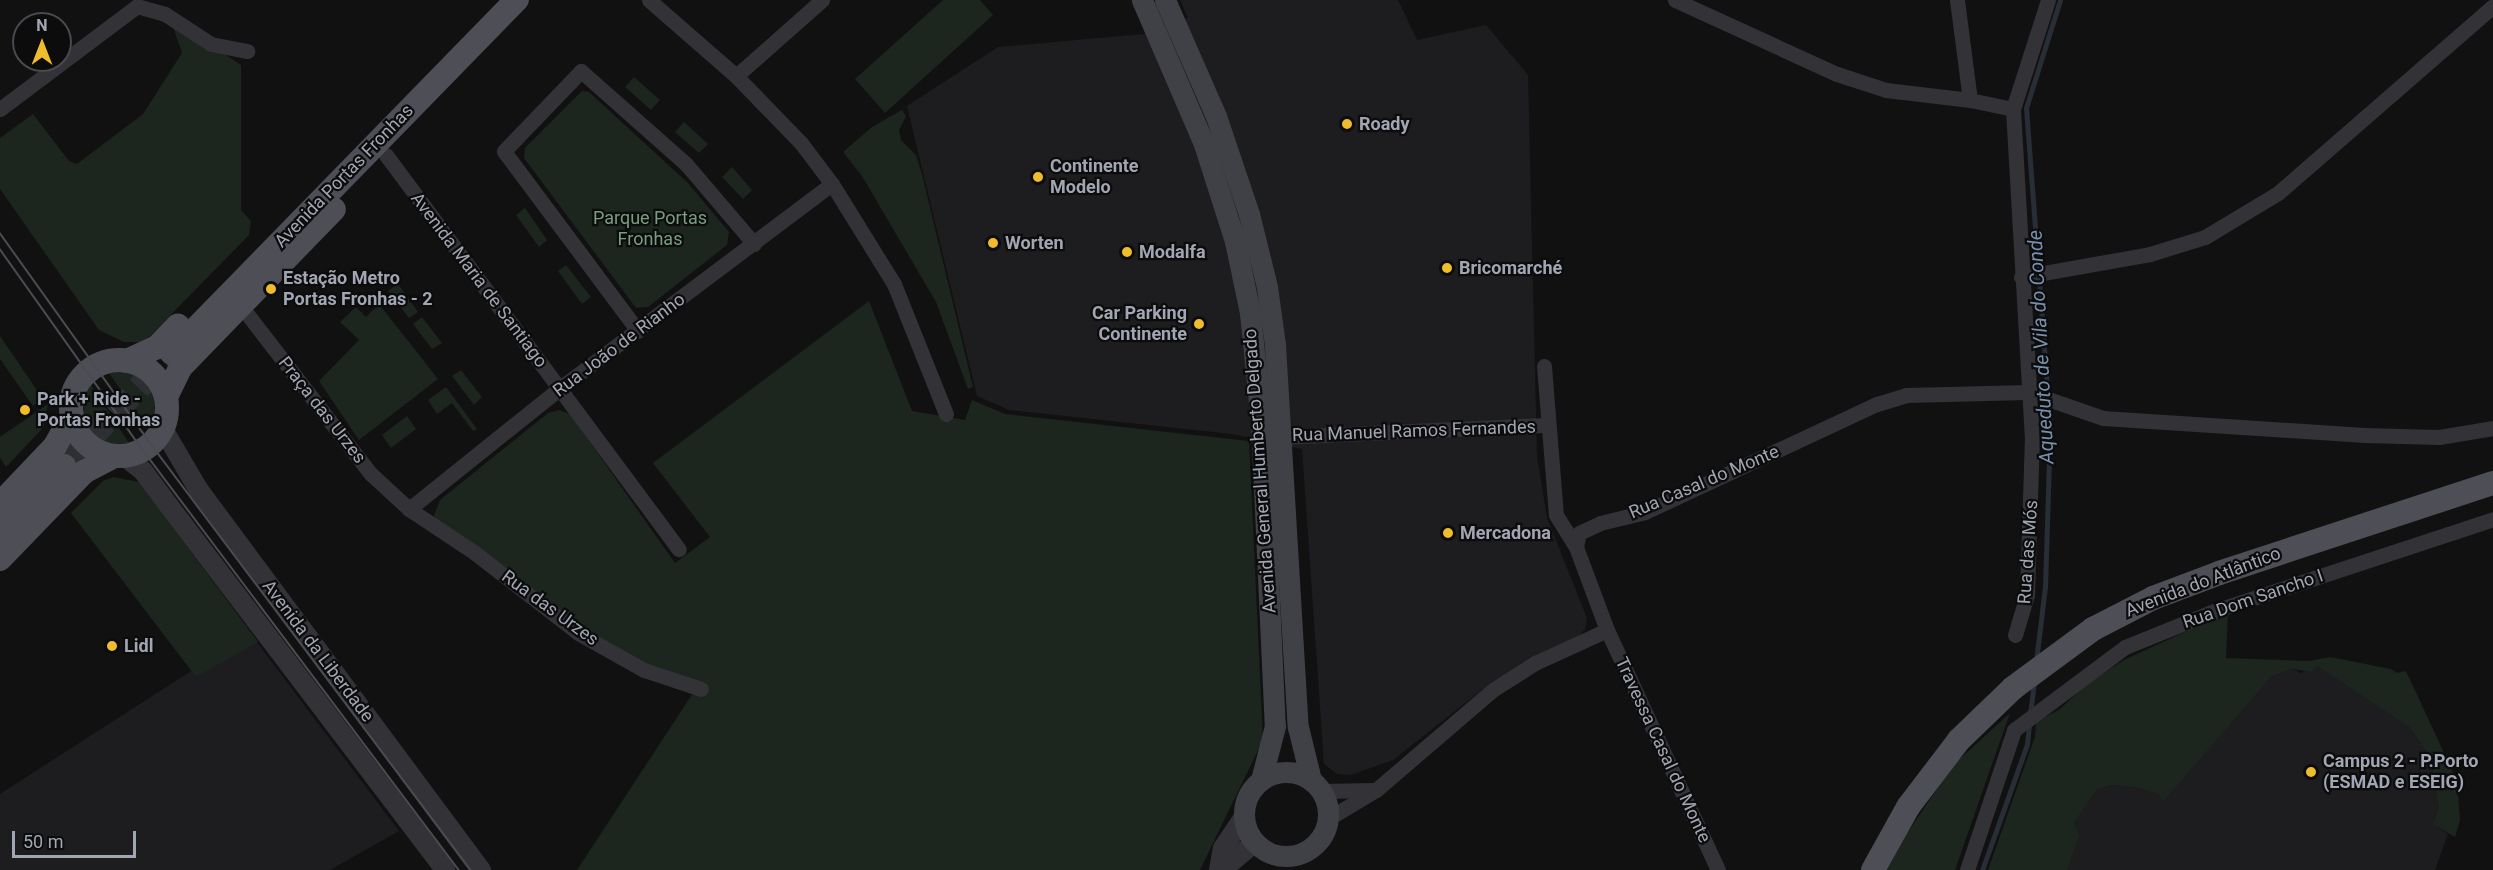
<!DOCTYPE html>
<meta charset="utf-8">
<style>
body{margin:0}
#map{position:relative;width:2493px;height:870px;overflow:hidden;background:#111112;font-family:Roboto,sans-serif}
div>[style]{position:absolute}
[style*='--x']{left:calc(var(--x)*1px);top:calc(var(--y)*1px);width:calc(var(--w)*1px);rotate:calc(var(--a)*1deg)}
.built>*{inset:0;background:#1d1d1f}
.green>*{inset:0;background:#1d251f}
.stream>*{height:5px;margin:-2.5px;padding:0 2.5px;transform-origin:2.5px;border-radius:2.5px;background:#282e36}
.primary-tunnel>*{height:24px;margin-top:-12px;transform-origin:0;background:repeating-linear-gradient(90deg,#2e2f32 0 24px,transparent 0 36px)}
.minor>*{height:15px;margin:-7.5px;padding:0 7.5px;transform-origin:7.5px;border-radius:7.5px;background:#323237}
.tertiary>*{height:20px;margin:-10px;padding:0 10px;transform-origin:10px;border-radius:10px;background:#323237}
.secondary>*{height:21px;margin:-10.5px;padding:0 10.5px;transform-origin:10.5px;border-radius:10.5px;background:#404147}
.secondary>.ring{margin:-10.5px;padding:0;box-sizing:content-box;background:none;border:21px solid #404147;border-radius:50%}
.primary>*{height:24px;margin:-12px;padding:0 12px;transform-origin:12px;border-radius:12px;background:#4e4f56}
.primary>.ring{margin:-12px;padding:0;box-sizing:content-box;background:none;border:24px solid #4e4f56;border-radius:50%}
.tram>*{height:1.5px;margin:-0.75px;padding:0 0.75px;transform-origin:0.75px;border-radius:0.75px;background:#4b4c52}
.dots>*{width:16px;height:16px;translate:-50% -50%;box-sizing:border-box;border:3px solid #0c0c0d;border-radius:50%}
span{translate:-50% -50%;white-space:nowrap;text-align:center;line-height:1.15;-webkit-text-stroke:4.5px #0c0c0d;paint-order:stroke}
.poi-label{font-size:18px;color:#a2a6b3;font-weight:700}
.left{translate:0 -50%;text-align:left}
.right{translate:-100% -50%;text-align:right}
.street-label{font-size:18px;color:#a2a6b3}
.park-label{font-size:18px;color:#799e7e}
.water-label{font-size:20px;color:#7991ae;font-style:italic}
.north{position:absolute;left:12px;top:12px;width:60px;height:60px;box-sizing:border-box;background:#0c0c0d;border:2px solid #484a4f;border-radius:50%;rotate:0deg;font-size:16px;font-weight:700;line-height:24px;text-align:center;color:#a2a6b3}
.north::after{content:'';display:block;margin:auto;width:21px;height:27px;background:#efbc2d;clip-path:polygon(50% 0,100% 100%,50% 72%,0 100%)}
.scale{position:absolute;left:12px;top:831px;width:124px;height:27px;box-sizing:border-box;border:3px solid #a2a6b3;border-top:0;padding-left:8px;font-size:18px;line-height:21px;white-space:nowrap;color:#a2a6b3;-webkit-text-stroke:4px #0c0c0d;paint-order:stroke}
</style>
<div id="map">
<div class="built">
<div style="clip-path:polygon(1180px 0,1398px 0,1417px 40px,1486px 25px,1528px 75px,1537px 456px,1547px 518px,1587px 618px,1585px 629px,1578px 637px,1493px 681px,1393px 760px,1351px 775px,1337px 774px,1324px 764px,1302px 449px,1232px 434px,1009px 410px,977px 396px,907px 106px,998px 47px,1143px 34px,1188px 18px)"></div>
<div style="clip-path:polygon(250px 633px,399px 831px,330px 870px,0 870px,0 794px)"></div>
<div style="clip-path:polygon(2317px 666px,2410px 728px,2431px 759px,2439px 808px,2434px 824px,2448px 834px,2435px 870px,2067px 870px,2080px 835px,2074px 823px,2097px 790px,2113px 785px,2137px 788px,2158px 794px,2163px 801px,2272px 676px,2293px 669px,2301px 673px)"></div>
</div>
<div class="green">
<div style="clip-path:polygon(943px 0,980px 0,993px 15px,885px 113px,855px 79px)"></div>
<div style="clip-path:polygon(170px 18px,241px 65px,241px 210px,251px 221px,249px 235px,151px 335px,142px 342px,124px 342px,99px 330px,0 189px,0 138px,33px 114px,69px 161px,77px 164px,143px 114px,182px 53px)"></div>
<div style="clip-path:polygon(634px 77px,660px 100px,651px 110px,625px 87px)"></div>
<div style="clip-path:polygon(582px 91px,589px 92px,688px 183px,729px 232px,727px 245px,648px 307px,636px 308px,524px 158px,525px 148px)"></div>
<div style="clip-path:polygon(902px 110px,906px 116px,899px 130px,901px 140px,916px 155px,922px 174px,973px 387px,968px 389px,936px 302px,862px 176px,843px 152px,872px 127px)"></div>
<div style="clip-path:polygon(684px 122px,708px 144px,699px 153px,675px 132px)"></div>
<div style="clip-path:polygon(732px 167px,752px 190px,743px 199px,722px 177px)"></div>
<div style="clip-path:polygon(525px 208px,547px 240px,539px 247px,516px 215px)"></div>
<div style="clip-path:polygon(566px 265px,591px 297px,582px 304px,558px 271px)"></div>
<div style="clip-path:polygon(398px 284px,418px 312px,409px 318px,388px 291px)"></div>
<div style="clip-path:polygon(869px 301px,912px 411px,965px 420px,972px 400px,1005px 414px,1249px 441px,1263px 740px,1200px 870px,577px 870px,697px 687px,593px 641px,437px 523px,434px 515px,440px 500px,548px 413px,559px 410px,570px 414px,675px 563px,710px 537px,653px 463px)"></div>
<div style="clip-path:polygon(379px 304px,438px 379px,359px 440px,319px 381px,359px 340px,340px 322px,356px 307px,366px 317px)"></div>
<div style="clip-path:polygon(422px 317px,442px 343px,432px 349px,413px 324px)"></div>
<div style="clip-path:polygon(0 336px,43px 399px,33px 406px,0 359px)"></div>
<div style="clip-path:polygon(461px 370px,482px 397px,474px 405px,452px 376px)"></div>
<div style="clip-path:polygon(128px 371px,141px 375px,153px 390px,155px 418px,148px 429px,109px 373px)"></div>
<div style="clip-path:polygon(91px 385px,129px 443px,109px 444px,97px 439px,85px 425px,83px 396px)"></div>
<div style="clip-path:polygon(446px 387px,477px 429px,473px 431px,452px 403px,437px 414px,428px 400px)"></div>
<div style="clip-path:polygon(48px 404px,43px 428px,6px 467px,0 458px,0 437px)"></div>
<div style="clip-path:polygon(407px 416px,416px 429px,391px 448px,382px 435px)"></div>
<div style="clip-path:polygon(113px 477px,139px 482px,258px 642px,196px 677px,71px 513px,103px 481px)"></div>
<div style="clip-path:polygon(2228px 612px,2226px 658px,2309px 661px,2330px 657px,2391px 669px,2397px 673px,2406px 671px,2457px 781px,2460px 820px,2455px 837px,2433px 824px,2439px 808px,2431px 759px,2410px 728px,2317px 666px,2312px 672px,2293px 669px,2272px 676px,2163px 802px,2158px 794px,2137px 788px,2113px 785px,2097px 790px,2074px 823px,2080px 835px,2067px 870px,1988px 870px,2035px 737px,2036px 722px,2060px 709px,2088px 683px,2124px 660px)"></div>
<div style="clip-path:polygon(2010px 713px,1955px 870px,1887px 870px,1906px 835px,1953px 765px)"></div>
</div>
<div class="stream">
<div style="--x:2036;--y:661;--w:75;--a:-83.1"></div>
<div style="--x:2045;--y:587;--w:160;--a:-88.2"></div>
<div style="--x:2050;--y:427;--w:320;--a:-94.3"></div>
<div style="--x:2026;--y:108;--w:113;--a:-72.5"></div>
<div style="--x:2030;--y:714;--w:32;--a:-83"></div>
<div style="--x:1982;--y:870;--w:134;--a:-70.3"></div>
<div style="--x:2027;--y:744;--w:20;--a:-84"></div>
</div>
<div class="primary-tunnel">
<div style="--x:64;--y:466;--w:156;--a:-46.3"></div>
</div>
<div class="minor">
<div style="--x:649;--y:0;--w:116;--a:41.1"></div>
<div style="--x:736;--y:76;--w:93;--a:45.9"></div>
<div style="--x:801;--y:143;--w:51;--a:52.9"></div>
<div style="--x:832;--y:184;--w:118;--a:58.2"></div>
<div style="--x:894;--y:284;--w:140;--a:68.2"></div>
<div style="--x:1675;--y:0;--w:178;--a:24.6"></div>
<div style="--x:1837;--y:74;--w:52;--a:18.1"></div>
<div style="--x:1886;--y:90;--w:85;--a:6.8"></div>
<div style="--x:1957;--y:0;--w:101;--a:82.6"></div>
<div style="--x:1970;--y:100;--w:44;--a:11.8"></div>
<div style="--x:736;--y:76;--w:115;--a:-41.5"></div>
<div style="--x:0;--y:109;--w:171;--a:-36.9"></div>
<div style="--x:137;--y:6;--w:29;--a:16"></div>
<div style="--x:165;--y:14;--w:55;--a:33.1"></div>
<div style="--x:211;--y:44;--w:37;--a:11"></div>
<div style="--x:386;--y:155;--w:491;--a:53.4"></div>
<div style="--x:2021;--y:277;--w:131;--a:-10.1"></div>
<div style="--x:2150;--y:254;--w:58;--a:-17.2"></div>
<div style="--x:2205;--y:237;--w:85;--a:-31.1"></div>
<div style="--x:2278;--y:193;--w:285;--a:-41"></div>
<div style="--x:241;--y:306;--w:212;--a:52.3"></div>
<div style="--x:371;--y:474;--w:52;--a:42.6"></div>
<div style="--x:409;--y:509;--w:79;--a:33.7"></div>
<div style="--x:475;--y:553;--w:130;--a:37.8"></div>
<div style="--x:578;--y:633;--w:76;--a:29.3"></div>
<div style="--x:644;--y:670;--w:60;--a:18.4"></div>
<div style="--x:638;--y:331;--w:224;--a:-126.7"></div>
<div style="--x:504;--y:151;--w:111;--a:-46.1"></div>
<div style="--x:581;--y:71;--w:140;--a:41.5"></div>
<div style="--x:686;--y:164;--w:105;--a:49.6"></div>
<div style="--x:1544;--y:366;--w:149;--a:85.4"></div>
<div style="--x:1556;--y:515;--w:38;--a:58"></div>
<div style="--x:1280;--y:437;--w:269;--a:-2.6"></div>
<div style="--x:409;--y:509;--w:193;--a:-38.7"></div>
<div style="--x:560;--y:388;--w:340;--a:-36.9"></div>
<div style="--x:2015;--y:635;--w:42;--a:-73.3"></div>
<div style="--x:2027;--y:595;--w:156;--a:-88.2"></div>
<div style="--x:2032;--y:439;--w:331;--a:-93.3"></div>
<div style="--x:2013;--y:109;--w:114;--a:-72.2"></div>
<div style="--x:1322;--y:791;--w:51;--a:-1.1"></div>
<div style="--x:1329;--y:818;--w:55;--a:-30.8"></div>
<div style="--x:1376;--y:790;--w:155;--a:-40.6"></div>
<div style="--x:1494;--y:689;--w:49;--a:-32.4"></div>
<div style="--x:1535;--y:663;--w:79;--a:-24.6"></div>
<div style="--x:1718;--y:870;--w:264;--a:-114.8"></div>
<div style="--x:1607;--y:630;--w:89;--a:-110.5"></div>
<div style="--x:1576;--y:547;--w:14;--a:-78"></div>
<div style="--x:1579;--y:533;--w:23;--a:-25"></div>
<div style="--x:1600;--y:523;--w:46;--a:-13.7"></div>
<div style="--x:1645;--y:512;--w:256;--a:-25"></div>
<div style="--x:1877;--y:404;--w:30;--a:-17"></div>
<div style="--x:1906;--y:395;--w:122;--a:-1.4"></div>
<div style="--x:2028;--y:392;--w:79;--a:19.1"></div>
<div style="--x:2103;--y:418;--w:262;--a:3.7"></div>
<div style="--x:2364;--y:435;--w:75;--a:1.5"></div>
<div style="--x:2439;--y:437;--w:55;--a:-9.5"></div>
<div style="--x:1967;--y:870;--w:148;--a:-71.4"></div>
<div style="--x:2014;--y:730;--w:139;--a:-36.8"></div>
<div style="--x:2125;--y:647;--w:96;--a:-22"></div>
<div style="--x:2214;--y:611;--w:294;--a:-18.2"></div>
</div>
<div class="tertiary">
<div style="--x:163;--y:429;--w:69;--a:59.7"></div>
<div style="--x:198;--y:489;--w:475;--a:53.4"></div>
<div style="--x:124;--y:456;--w:24;--a:38"></div>
<div style="--x:143;--y:471;--w:44;--a:53.4"></div>
<div style="--x:169;--y:506;--w:457;--a:52.8"></div>
<div style="--x:1219;--y:870;--w:22;--a:-80"></div>
<div style="--x:1223;--y:848;--w:37;--a:-56"></div>
<div style="--x:1222;--y:870;--w:43;--a:-40.3"></div>
</div>
<div class="secondary">
<div style="--x:1142;--y:0;--w:157;--a:66.7"></div>
<div style="--x:1204;--y:144;--w:102;--a:72.3"></div>
<div style="--x:1235;--y:241;--w:74;--a:78.2"></div>
<div style="--x:1250;--y:313;--w:110;--a:84.2"></div>
<div style="--x:1261;--y:422;--w:304;--a:87.4"></div>
<div style="--x:1275;--y:726;--w:56;--a:104.5"></div>
<div style="--x:1165;--y:0;--w:127;--a:66.3"></div>
<div style="--x:1216;--y:116;--w:103;--a:71.4"></div>
<div style="--x:1249;--y:214;--w:75;--a:76.1"></div>
<div style="--x:1267;--y:287;--w:59;--a:82.1"></div>
<div style="--x:1275;--y:345;--w:383;--a:86.6"></div>
<div style="--x:1298;--y:727;--w:55;--a:76.2"></div>
<div class="ring" style="left:1244px;top:772px;width:63px;height:63px"></div>
</div>
<div class="primary">
<div style="--x:172;--y:353;--w:494;--a:-45.7"></div>
<div class="ring" style="left:71px;top:360px;width:72px;height:72px"></div>
<div style="--x:127;--y:361;--w:33;--a:-25"></div>
<div style="--x:157;--y:347;--w:30;--a:-46"></div>
<div style="--x:166;--y:397;--w:32;--a:-64"></div>
<div style="--x:180;--y:368;--w:221;--a:-45.9"></div>
<div style="--x:0;--y:504;--w:80;--a:-46.5"></div>
<div style="--x:55;--y:446;--w:35;--a:-61"></div>
<div style="--x:0;--y:532;--w:92;--a:-45.9"></div>
<div style="--x:0;--y:559;--w:121;--a:-46"></div>
<div style="--x:84;--y:472;--w:34;--a:-28"></div>
<div style="--x:1873;--y:870;--w:72;--a:-60.9"></div>
<div style="--x:1908;--y:807;--w:84;--a:-52.7"></div>
<div style="--x:1959;--y:740;--w:75;--a:-43.9"></div>
<div style="--x:2013;--y:688;--w:99;--a:-36.4"></div>
<div style="--x:2093;--y:629;--w:68;--a:-27.3"></div>
<div style="--x:2153;--y:598;--w:71;--a:-20.7"></div>
<div style="--x:2219;--y:573;--w:288;--a:-18.2"></div>
</div>
<div class="tram">
<div style="--x:0;--y:233;--w:259;--a:54.4"></div>
<div style="--x:151;--y:444;--w:533;--a:53.09"></div>
<div style="--x:0;--y:249;--w:247;--a:54.6"></div>
<div style="--x:143;--y:450;--w:526;--a:53.04"></div>
</div>
<div class="dots">
<div style="left:1347px;top:124px;background:#efbc2d"></div>
<div style="left:1038px;top:177px;background:#efbc2d"></div>
<div style="left:993px;top:243px;background:#efbc2d"></div>
<div style="left:1127px;top:252px;background:#efbc2d"></div>
<div style="left:1447px;top:268px;background:#efbc2d"></div>
<div style="left:271px;top:289px;background:#efbc2d"></div>
<div style="left:1199px;top:324px;background:#efbc2d"></div>
<div style="left:25px;top:410px;background:#efbc2d"></div>
<div style="left:1448px;top:533px;background:#efbc2d"></div>
<div style="left:112px;top:646px;background:#efbc2d"></div>
<div style="left:2311px;top:772px;background:#efbc2d"></div>
</div>
<div class="poi-label">
<span class="left" style="left:1359px;top:124px">Roady</span>
<span class="left" style="left:1050px;top:177px">Continente<br>Modelo</span>
<span class="left" style="left:1005px;top:243px">Worten</span>
<span class="left" style="left:1139px;top:252px">Modalfa</span>
<span class="left" style="left:1459px;top:268px">Bricomarché</span>
<span class="left" style="left:283px;top:289px">Estação Metro<br>Portas Fronhas - 2</span>
<span class="right" style="left:1187px;top:324px">Car Parking<br>Continente</span>
<span class="left" style="left:37px;top:410px">Park + Ride -<br>Portas Fronhas</span>
<span class="left" style="left:1460px;top:533px">Mercadona</span>
<span class="left" style="left:124px;top:646px">Lidl</span>
<span class="left" style="left:2323px;top:772px">Campus 2 - P.Porto<br>(ESMAD e ESEIG)</span>
</div>
<div class="street-label">
<span style="left:344px;top:176px;rotate:-46deg">Avenida Portas Fronhas</span>
<span style="left:479px;top:280px;rotate:53deg">Avenida Maria de Santiago</span>
<span style="left:619px;top:345px;rotate:-37deg">Rua João de Rianho</span>
<span style="left:322px;top:410px;rotate:52deg">Praça das Urzes</span>
<span style="left:1414px;top:431px;rotate:-2deg">Rua Manuel Ramos Fernandes</span>
<span style="left:1260px;top:471px;rotate:-94deg">Avenida General Humberto Delgado</span>
<span style="left:1704px;top:482px;rotate:-23deg">Rua Casal do Monte</span>
<span style="left:2028px;top:552px;rotate:-86deg">Rua das Mós</span>
<span style="left:2203px;top:582px;rotate:-21deg">Avenida do Atlântico</span>
<span style="left:2253px;top:599px;rotate:-19deg">Rua Dom Sancho I</span>
<span style="left:550px;top:608px;rotate:36deg">Rua das Urzes</span>
<span style="left:318px;top:651px;rotate:53deg">Avenida da Liberdade</span>
<span style="left:1663px;top:750px;rotate:65deg">Travessa Casal do Monte</span>
</div>
<div class="park-label">
<span style="left:650px;top:229px">Parque Portas<br>Fronhas</span>
</div>
<div class="water-label">
<span style="left:2041px;top:347px;rotate:-93deg">Aqueduto de Vila do Conde</span>
</div>
<div class="north">N</div>
<div class="scale">50 m</div>
</div>
